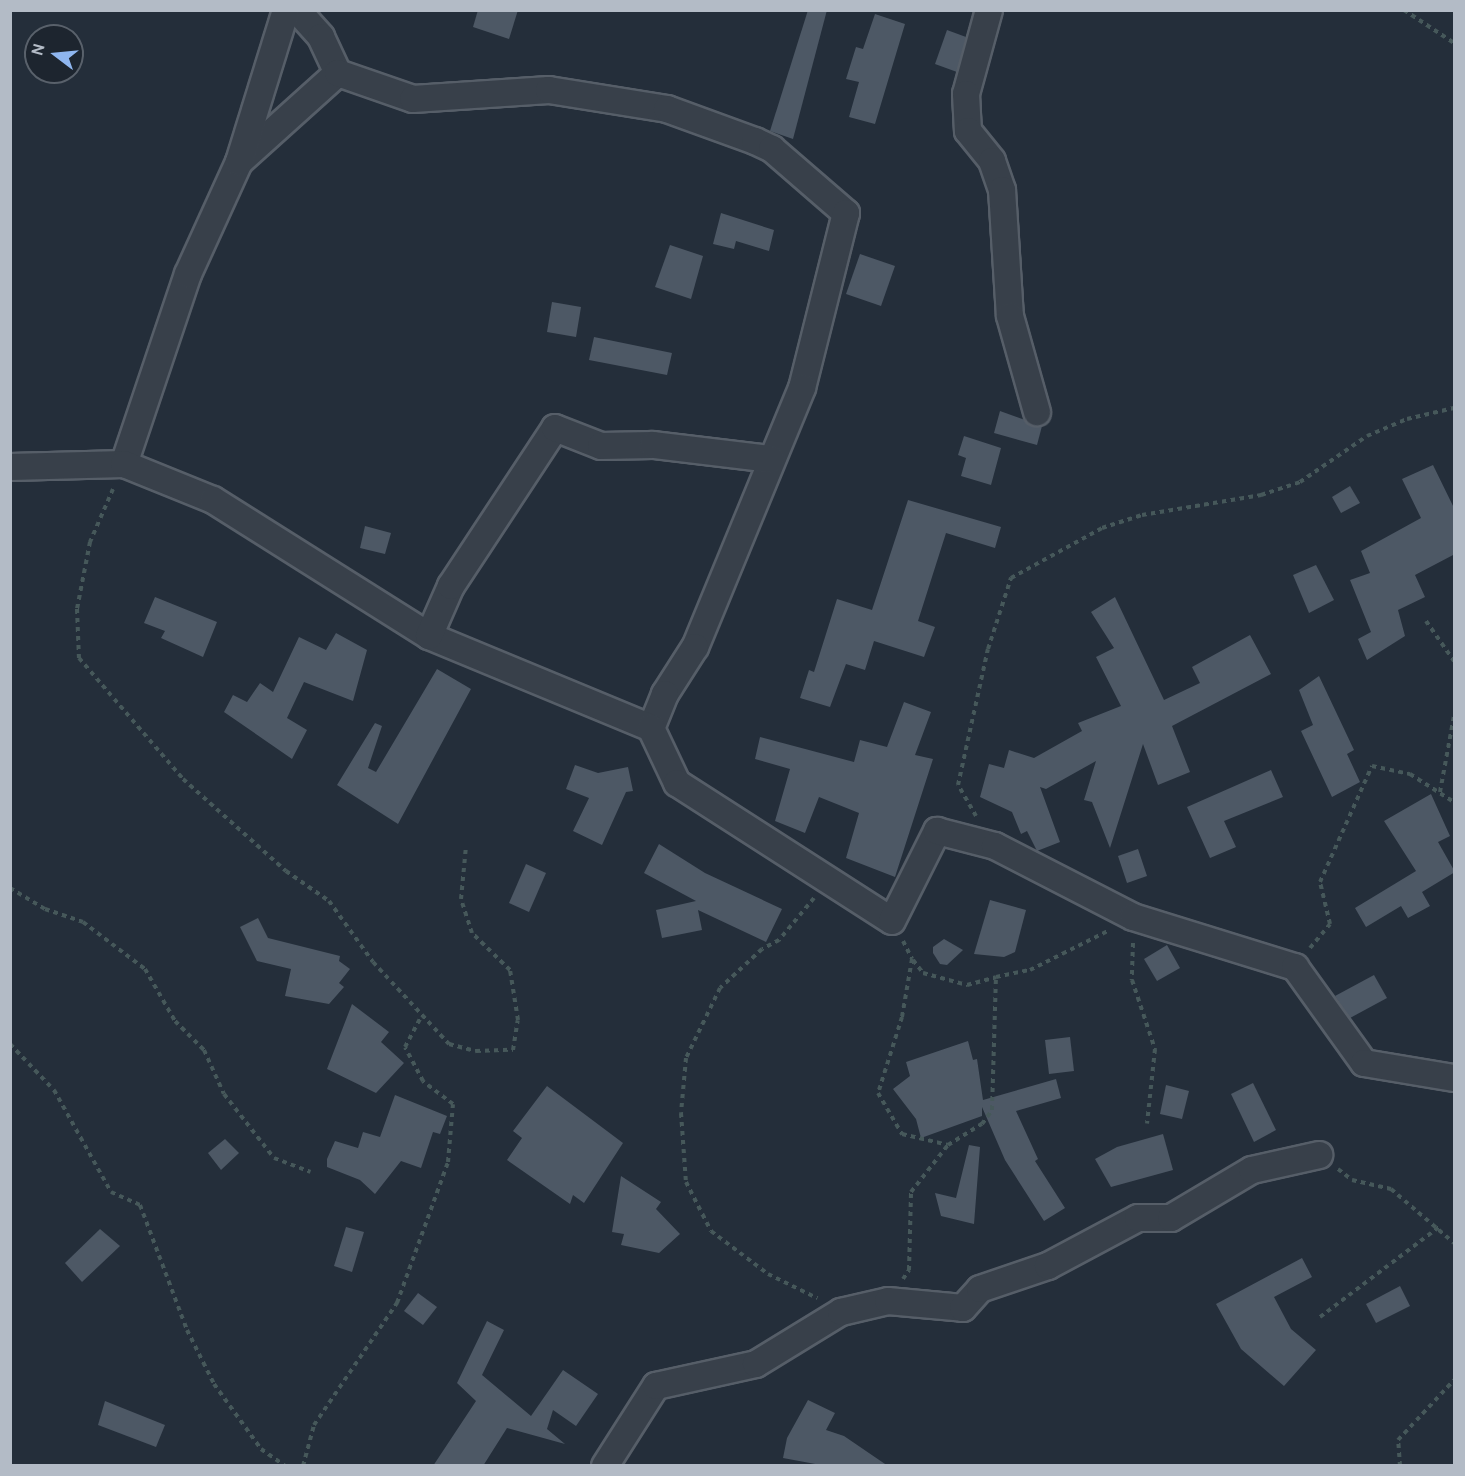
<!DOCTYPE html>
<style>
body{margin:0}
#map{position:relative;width:1465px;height:1476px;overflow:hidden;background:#242e3a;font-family:Cabin,sans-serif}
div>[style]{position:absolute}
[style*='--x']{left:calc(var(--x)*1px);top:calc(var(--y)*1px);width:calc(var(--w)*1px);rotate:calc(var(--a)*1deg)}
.building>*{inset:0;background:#4d5865}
.path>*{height:4px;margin-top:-2px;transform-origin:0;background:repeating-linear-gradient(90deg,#46585a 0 4.5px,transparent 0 9px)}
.roads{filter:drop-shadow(2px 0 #565e68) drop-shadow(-2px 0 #565e68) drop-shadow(0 2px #565e68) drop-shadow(0 -2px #565e68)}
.minor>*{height:26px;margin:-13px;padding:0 13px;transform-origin:13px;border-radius:13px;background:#38404a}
span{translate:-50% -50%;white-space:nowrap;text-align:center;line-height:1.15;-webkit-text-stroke:6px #1d252f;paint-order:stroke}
.frame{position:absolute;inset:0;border:12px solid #b3bbc6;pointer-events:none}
.north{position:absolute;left:24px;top:24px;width:60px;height:60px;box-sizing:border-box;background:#1d252f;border:2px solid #59616b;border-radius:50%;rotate:286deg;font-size:16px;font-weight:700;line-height:24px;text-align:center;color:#b3bbc6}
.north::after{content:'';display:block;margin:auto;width:21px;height:27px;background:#8fb6ef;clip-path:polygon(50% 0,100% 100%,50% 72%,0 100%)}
</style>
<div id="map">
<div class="building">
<div style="clip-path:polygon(478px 10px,518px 10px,509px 39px,473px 27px)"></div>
<div style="clip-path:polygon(808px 10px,827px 10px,793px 139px,770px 131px)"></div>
<div style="clip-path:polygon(875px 14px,905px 24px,875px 124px,849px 117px,859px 82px,846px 79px,856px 47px,863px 49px)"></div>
<div style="clip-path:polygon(947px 30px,966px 37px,957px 72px,935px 64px)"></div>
<div style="clip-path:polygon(721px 213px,774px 230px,769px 251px,736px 241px,734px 249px,713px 244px)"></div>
<div style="clip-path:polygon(670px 245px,703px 256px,691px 299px,655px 287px)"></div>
<div style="clip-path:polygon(860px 254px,895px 266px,881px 306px,846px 294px)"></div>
<div style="clip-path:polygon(552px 302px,581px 307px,576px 337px,547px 332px)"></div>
<div style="clip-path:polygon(594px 337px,672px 353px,667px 375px,589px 360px)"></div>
<div style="clip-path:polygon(1000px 411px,1042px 426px,1037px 445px,994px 433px)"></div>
<div style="clip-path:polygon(964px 436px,1001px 448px,991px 485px,961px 476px,966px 458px,958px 455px)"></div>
<div style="clip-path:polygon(1433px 465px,1455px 510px,1455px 554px,1415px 575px,1425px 597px,1398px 610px,1405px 636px,1367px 660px,1358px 639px,1371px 632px,1350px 580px,1370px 573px,1361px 551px,1421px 518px,1402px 479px)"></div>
<div style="clip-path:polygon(1350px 486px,1360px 503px,1341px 513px,1332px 497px)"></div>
<div style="clip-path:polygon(908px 500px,1001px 527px,995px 548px,946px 533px,918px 621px,935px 627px,924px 657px,874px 641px,865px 670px,846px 664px,830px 707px,800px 698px,809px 670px,814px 672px,837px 599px,872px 610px)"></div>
<div style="clip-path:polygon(365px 526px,391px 533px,385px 554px,360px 548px)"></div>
<div style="clip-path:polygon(1316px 565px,1334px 600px,1309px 613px,1293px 575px)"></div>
<div style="clip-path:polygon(155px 597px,217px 622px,203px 657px,161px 638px,165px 631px,144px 623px)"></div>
<div style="clip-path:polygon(1115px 597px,1164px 700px,1200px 683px,1192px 667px,1250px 635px,1271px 674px,1172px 726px,1190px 772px,1158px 785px,1143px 744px,1110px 848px,1092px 802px,1084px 800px,1096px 761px,1046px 789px,1040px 787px,1060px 842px,1037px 851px,1027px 831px,1021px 834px,1012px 812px,980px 797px,989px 764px,1004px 768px,1009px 750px,1034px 758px,1082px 731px,1078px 723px,1121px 706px,1096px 657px,1114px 648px,1091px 612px)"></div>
<div style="clip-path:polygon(336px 633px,367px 650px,353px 701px,304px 682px,287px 718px,307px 730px,292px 759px,224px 712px,233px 695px,247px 702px,260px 683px,273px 692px,299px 637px,326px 650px)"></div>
<div style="clip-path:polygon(437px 669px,471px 689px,398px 824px,337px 785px,375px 723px,382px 726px,368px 768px,376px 772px)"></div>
<div style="clip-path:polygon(1319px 676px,1354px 750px,1347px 754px,1360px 782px,1332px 797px,1301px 731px,1313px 725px,1299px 690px)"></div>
<div style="clip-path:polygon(904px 702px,931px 712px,915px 755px,933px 759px,895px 877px,846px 858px,859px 813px,819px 797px,805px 833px,775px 821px,790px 769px,755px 759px,760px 737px,854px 762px,860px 740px,887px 747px)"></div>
<div style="clip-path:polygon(575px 765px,598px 773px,628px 767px,633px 791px,626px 792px,602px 845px,573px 831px,589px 798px,566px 789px)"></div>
<div style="clip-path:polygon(1271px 770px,1283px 797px,1224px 821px,1236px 847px,1210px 858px,1187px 807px)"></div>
<div style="clip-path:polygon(1431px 794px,1450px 836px,1438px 842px,1455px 872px,1422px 892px,1430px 906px,1408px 918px,1401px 906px,1366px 927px,1355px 908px,1416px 871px,1384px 821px)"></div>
<div style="clip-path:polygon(659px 844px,705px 873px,782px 909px,766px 942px,698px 910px,702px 930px,662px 938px,656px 910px,696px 901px,644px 873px)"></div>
<div style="clip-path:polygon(1138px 849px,1147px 876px,1127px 883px,1118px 856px)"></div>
<div style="clip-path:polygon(526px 864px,546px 873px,529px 912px,509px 903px)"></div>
<div style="clip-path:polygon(990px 900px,1026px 910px,1015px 952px,1004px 957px,974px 954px)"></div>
<div style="clip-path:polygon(258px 918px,268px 938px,340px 956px,339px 961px,350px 969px,339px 983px,344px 987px,329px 1004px,285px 996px,291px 969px,257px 961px,240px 927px)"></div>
<div style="clip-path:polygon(944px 939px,963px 950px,947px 965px,940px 964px,933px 953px,933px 947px)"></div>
<div style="clip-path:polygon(1167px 945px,1180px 968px,1157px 981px,1144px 959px)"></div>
<div style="clip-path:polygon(1374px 975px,1387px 998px,1350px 1018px,1335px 996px)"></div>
<div style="clip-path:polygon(352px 1004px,389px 1032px,381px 1042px,404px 1063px,376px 1093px,327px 1069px)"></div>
<div style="clip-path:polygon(1070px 1037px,1074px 1071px,1049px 1074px,1045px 1040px)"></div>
<div style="clip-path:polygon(968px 1041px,973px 1060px,977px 1059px,983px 1100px,1056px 1079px,1061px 1098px,1016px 1111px,1038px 1159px,1035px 1161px,1065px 1208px,1044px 1221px,1005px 1160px,982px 1107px,982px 1116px,921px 1138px,916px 1119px,893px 1089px,910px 1076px,906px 1062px)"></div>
<div style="clip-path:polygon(1253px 1083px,1276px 1130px,1254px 1142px,1231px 1094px)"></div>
<div style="clip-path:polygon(1166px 1085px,1189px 1091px,1182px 1119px,1160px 1114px)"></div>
<div style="clip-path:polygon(547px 1086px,623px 1143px,584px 1203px,573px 1195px,570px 1204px,507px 1160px,522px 1138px,513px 1131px)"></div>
<div style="clip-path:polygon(395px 1095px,447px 1116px,440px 1134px,433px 1132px,421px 1168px,401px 1161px,375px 1194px,360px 1180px,327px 1167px,327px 1159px,335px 1141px,358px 1148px,363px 1132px,380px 1137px)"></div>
<div style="clip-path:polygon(1163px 1134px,1173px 1170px,1111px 1187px,1095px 1159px,1117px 1147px)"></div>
<div style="clip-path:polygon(225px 1139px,239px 1153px,221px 1170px,208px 1153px)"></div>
<div style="clip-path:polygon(969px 1145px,980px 1147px,974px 1224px,941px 1216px,935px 1193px,956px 1198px)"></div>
<div style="clip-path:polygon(621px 1176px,661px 1202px,656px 1209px,680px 1234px,659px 1253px,621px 1245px,624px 1234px,612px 1232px)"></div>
<div style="clip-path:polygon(346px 1227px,364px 1232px,352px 1272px,334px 1266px)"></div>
<div style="clip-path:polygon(100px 1229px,120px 1246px,82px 1282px,65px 1263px)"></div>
<div style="clip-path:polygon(1302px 1258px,1312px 1277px,1274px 1297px,1291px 1329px,1316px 1350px,1284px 1386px,1241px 1349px,1216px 1304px)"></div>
<div style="clip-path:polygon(1400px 1286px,1410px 1306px,1376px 1323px,1366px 1304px)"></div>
<div style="clip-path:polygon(418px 1293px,437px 1307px,423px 1325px,404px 1311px)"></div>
<div style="clip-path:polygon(487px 1321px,504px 1330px,482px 1375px,531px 1416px,563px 1370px,598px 1394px,576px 1426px,553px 1410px,547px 1429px,565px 1444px,507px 1428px,483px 1466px,433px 1466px,476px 1401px,457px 1383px)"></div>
<div style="clip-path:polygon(808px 1400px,835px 1413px,826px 1430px,844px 1436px,888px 1466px,826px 1466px,783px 1458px,787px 1438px)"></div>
<div style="clip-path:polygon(105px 1401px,165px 1425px,156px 1447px,98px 1425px)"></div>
</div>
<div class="path">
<div style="--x:1404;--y:10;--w:60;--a:33.4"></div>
<div style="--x:113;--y:489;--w:58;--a:113.5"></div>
<div style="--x:90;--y:542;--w:68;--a:101"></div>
<div style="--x:77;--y:609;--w:49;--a:87.7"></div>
<div style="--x:79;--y:658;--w:160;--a:49.3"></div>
<div style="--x:183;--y:779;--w:138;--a:41.8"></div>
<div style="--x:286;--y:871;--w:52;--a:34.9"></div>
<div style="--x:329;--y:901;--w:75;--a:54.2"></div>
<div style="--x:373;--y:962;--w:112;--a:47.2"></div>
<div style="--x:449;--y:1044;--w:28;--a:15"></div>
<div style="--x:476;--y:1051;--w:37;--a:-2"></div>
<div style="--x:513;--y:1050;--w:30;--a:-81"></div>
<div style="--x:518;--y:1020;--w:51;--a:-99.1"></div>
<div style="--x:510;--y:970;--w:53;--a:-135.8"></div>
<div style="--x:472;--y:933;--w:36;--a:-108"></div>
<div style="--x:461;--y:899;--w:53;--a:-84.6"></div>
<div style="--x:1426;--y:621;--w:49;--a:55"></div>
<div style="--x:1440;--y:792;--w:77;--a:-79.6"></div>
<div style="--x:976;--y:816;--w:36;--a:-120"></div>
<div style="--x:958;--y:785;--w:139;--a:-77.6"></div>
<div style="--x:988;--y:649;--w:75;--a:-72.1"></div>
<div style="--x:1011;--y:578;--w:104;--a:-28.8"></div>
<div style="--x:1102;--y:528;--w:42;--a:-18"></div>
<div style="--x:1142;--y:515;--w:121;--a:-9.5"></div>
<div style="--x:1261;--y:495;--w:41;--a:-18.4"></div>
<div style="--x:1300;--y:482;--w:81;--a:-34.5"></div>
<div style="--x:1367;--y:436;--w:43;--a:-23"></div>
<div style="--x:1407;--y:419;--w:48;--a:-13.2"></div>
<div style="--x:10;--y:888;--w:41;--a:31"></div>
<div style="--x:45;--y:909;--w:40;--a:18.9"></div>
<div style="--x:83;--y:922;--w:78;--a:37.2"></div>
<div style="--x:145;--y:969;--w:60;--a:60"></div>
<div style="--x:175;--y:1021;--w:41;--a:45"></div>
<div style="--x:204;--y:1050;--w:48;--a:65.6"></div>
<div style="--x:224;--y:1094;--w:81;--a:52"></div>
<div style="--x:274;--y:1158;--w:39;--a:21"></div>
<div style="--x:814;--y:898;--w:55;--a:129.8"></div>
<div style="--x:779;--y:940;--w:19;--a:152"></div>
<div style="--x:762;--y:949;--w:57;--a:137.1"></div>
<div style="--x:720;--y:988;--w:78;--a:115.9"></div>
<div style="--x:686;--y:1058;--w:55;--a:95.2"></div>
<div style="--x:681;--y:1113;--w:69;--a:85.9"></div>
<div style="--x:686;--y:1182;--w:55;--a:63"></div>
<div style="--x:711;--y:1231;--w:71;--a:37"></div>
<div style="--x:768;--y:1274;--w:55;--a:26.1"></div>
<div style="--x:903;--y:941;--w:20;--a:63"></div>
<div style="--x:912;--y:959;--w:59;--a:99.8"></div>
<div style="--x:902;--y:1017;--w:80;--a:107.5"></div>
<div style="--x:878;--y:1093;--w:48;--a:59.7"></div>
<div style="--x:902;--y:1134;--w:47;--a:13.4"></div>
<div style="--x:1133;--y:943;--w:37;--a:92"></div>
<div style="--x:1132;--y:980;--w:73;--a:71.6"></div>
<div style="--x:1155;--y:1049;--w:75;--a:96.1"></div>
<div style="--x:1310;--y:948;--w:31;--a:-50"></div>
<div style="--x:1330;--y:924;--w:43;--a:-103.4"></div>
<div style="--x:1320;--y:882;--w:127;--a:-65.9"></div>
<div style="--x:1372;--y:766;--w:39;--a:12"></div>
<div style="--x:1410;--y:774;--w:52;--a:32.5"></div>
<div style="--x:913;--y:960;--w:16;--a:52"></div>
<div style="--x:923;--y:973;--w:46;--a:15.3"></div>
<div style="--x:967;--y:985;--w:30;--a:-15"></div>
<div style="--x:10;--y:1044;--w:64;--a:46.3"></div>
<div style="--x:54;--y:1090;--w:117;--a:60.8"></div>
<div style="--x:111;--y:1192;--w:32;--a:24"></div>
<div style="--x:140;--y:1205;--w:134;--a:69.4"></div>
<div style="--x:187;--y:1330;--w:60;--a:63.4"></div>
<div style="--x:214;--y:1384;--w:80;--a:54.1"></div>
<div style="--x:261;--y:1449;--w:29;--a:35"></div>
<div style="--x:1338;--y:1169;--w:18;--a:38"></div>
<div style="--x:1352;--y:1180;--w:40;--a:13"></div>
<div style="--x:1391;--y:1189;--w:83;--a:40.6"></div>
<div style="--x:903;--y:1279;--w:11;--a:-56"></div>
<div style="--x:909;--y:1270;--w:78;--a:-88.5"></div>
<div style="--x:911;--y:1192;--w:60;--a:-51.8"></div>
<div style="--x:948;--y:1145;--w:40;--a:-32"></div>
<div style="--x:982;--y:1124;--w:17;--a:-54"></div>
<div style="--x:992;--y:1110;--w:133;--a:-88.3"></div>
<div style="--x:996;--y:977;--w:35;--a:-12"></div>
<div style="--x:1030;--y:970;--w:87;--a:-26.6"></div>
<div style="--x:1320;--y:1317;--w:149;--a:-37.1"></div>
<div style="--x:303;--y:1466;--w:42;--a:-75"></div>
<div style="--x:314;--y:1425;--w:148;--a:-55.8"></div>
<div style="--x:397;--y:1303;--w:150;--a:-70.1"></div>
<div style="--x:448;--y:1162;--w:58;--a:-85.1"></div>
<div style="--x:453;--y:1104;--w:38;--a:-143"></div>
<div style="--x:423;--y:1081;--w:38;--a:-118"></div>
<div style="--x:405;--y:1047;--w:34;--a:-62"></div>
<div style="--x:1400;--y:1466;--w:26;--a:-94"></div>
<div style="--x:1398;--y:1440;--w:82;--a:-47"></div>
</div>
<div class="roads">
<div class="minor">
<div style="--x:297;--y:10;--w:36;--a:48"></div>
<div style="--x:321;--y:37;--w:40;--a:65"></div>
<div style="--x:989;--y:10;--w:87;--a:105.3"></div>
<div style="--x:966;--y:94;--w:37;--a:87"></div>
<div style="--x:968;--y:131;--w:38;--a:51"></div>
<div style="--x:992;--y:161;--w:31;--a:71"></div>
<div style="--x:1002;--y:190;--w:126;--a:86.4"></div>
<div style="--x:1010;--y:316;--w:100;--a:74.3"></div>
<div style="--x:239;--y:162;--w:133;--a:-42"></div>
<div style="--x:338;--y:73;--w:79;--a:19.1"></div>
<div style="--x:413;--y:99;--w:136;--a:-3.8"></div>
<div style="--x:549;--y:90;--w:120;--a:9.1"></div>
<div style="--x:667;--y:109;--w:94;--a:20"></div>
<div style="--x:755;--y:141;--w:19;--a:25"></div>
<div style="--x:772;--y:149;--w:98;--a:40.9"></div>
<div style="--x:846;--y:213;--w:180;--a:104.1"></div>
<div style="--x:802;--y:388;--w:280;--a:112.4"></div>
<div style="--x:695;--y:647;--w:56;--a:122.6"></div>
<div style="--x:665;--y:694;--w:37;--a:112"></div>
<div style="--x:124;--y:464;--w:200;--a:-71.4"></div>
<div style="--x:188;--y:274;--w:123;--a:-65.5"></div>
<div style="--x:239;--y:162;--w:159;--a:-72.8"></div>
<div style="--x:10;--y:467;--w:114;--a:-1.5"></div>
<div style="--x:124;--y:464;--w:96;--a:22"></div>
<div style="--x:213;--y:500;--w:255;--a:32.2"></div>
<div style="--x:429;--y:636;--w:240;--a:22.5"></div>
<div style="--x:651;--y:728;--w:61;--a:64.7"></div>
<div style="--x:677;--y:783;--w:255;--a:32.7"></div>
<div style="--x:892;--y:921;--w:101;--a:-63.4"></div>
<div style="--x:937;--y:831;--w:60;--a:14.5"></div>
<div style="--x:995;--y:846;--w:155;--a:27.2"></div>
<div style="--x:1133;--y:917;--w:170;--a:17.2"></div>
<div style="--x:1295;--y:967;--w:118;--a:54.3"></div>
<div style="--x:1364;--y:1063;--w:91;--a:9.5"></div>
<div style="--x:429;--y:636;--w:55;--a:-66.3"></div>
<div style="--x:451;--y:586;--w:189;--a:-56.6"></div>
<div style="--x:555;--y:428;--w:49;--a:21.4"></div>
<div style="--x:601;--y:446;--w:52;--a:-1.1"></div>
<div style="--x:653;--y:445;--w:119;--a:6.8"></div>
<div style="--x:605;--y:1466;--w:95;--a:-57.5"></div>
<div style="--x:656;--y:1386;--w:102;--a:-12.4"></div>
<div style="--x:756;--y:1364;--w:100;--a:-31.5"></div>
<div style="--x:841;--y:1312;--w:48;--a:-13.2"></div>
<div style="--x:888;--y:1301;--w:75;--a:5.3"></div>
<div style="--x:963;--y:1308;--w:25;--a:-48"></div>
<div style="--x:980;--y:1289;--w:72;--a:-18.7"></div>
<div style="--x:1048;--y:1266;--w:102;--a:-28.1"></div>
<div style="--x:1138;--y:1218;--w:33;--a:0"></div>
<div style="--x:1171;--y:1218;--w:94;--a:-30.7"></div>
<div style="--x:1252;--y:1170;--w:69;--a:-12.6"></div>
</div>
</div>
<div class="frame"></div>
<div class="north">N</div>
</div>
